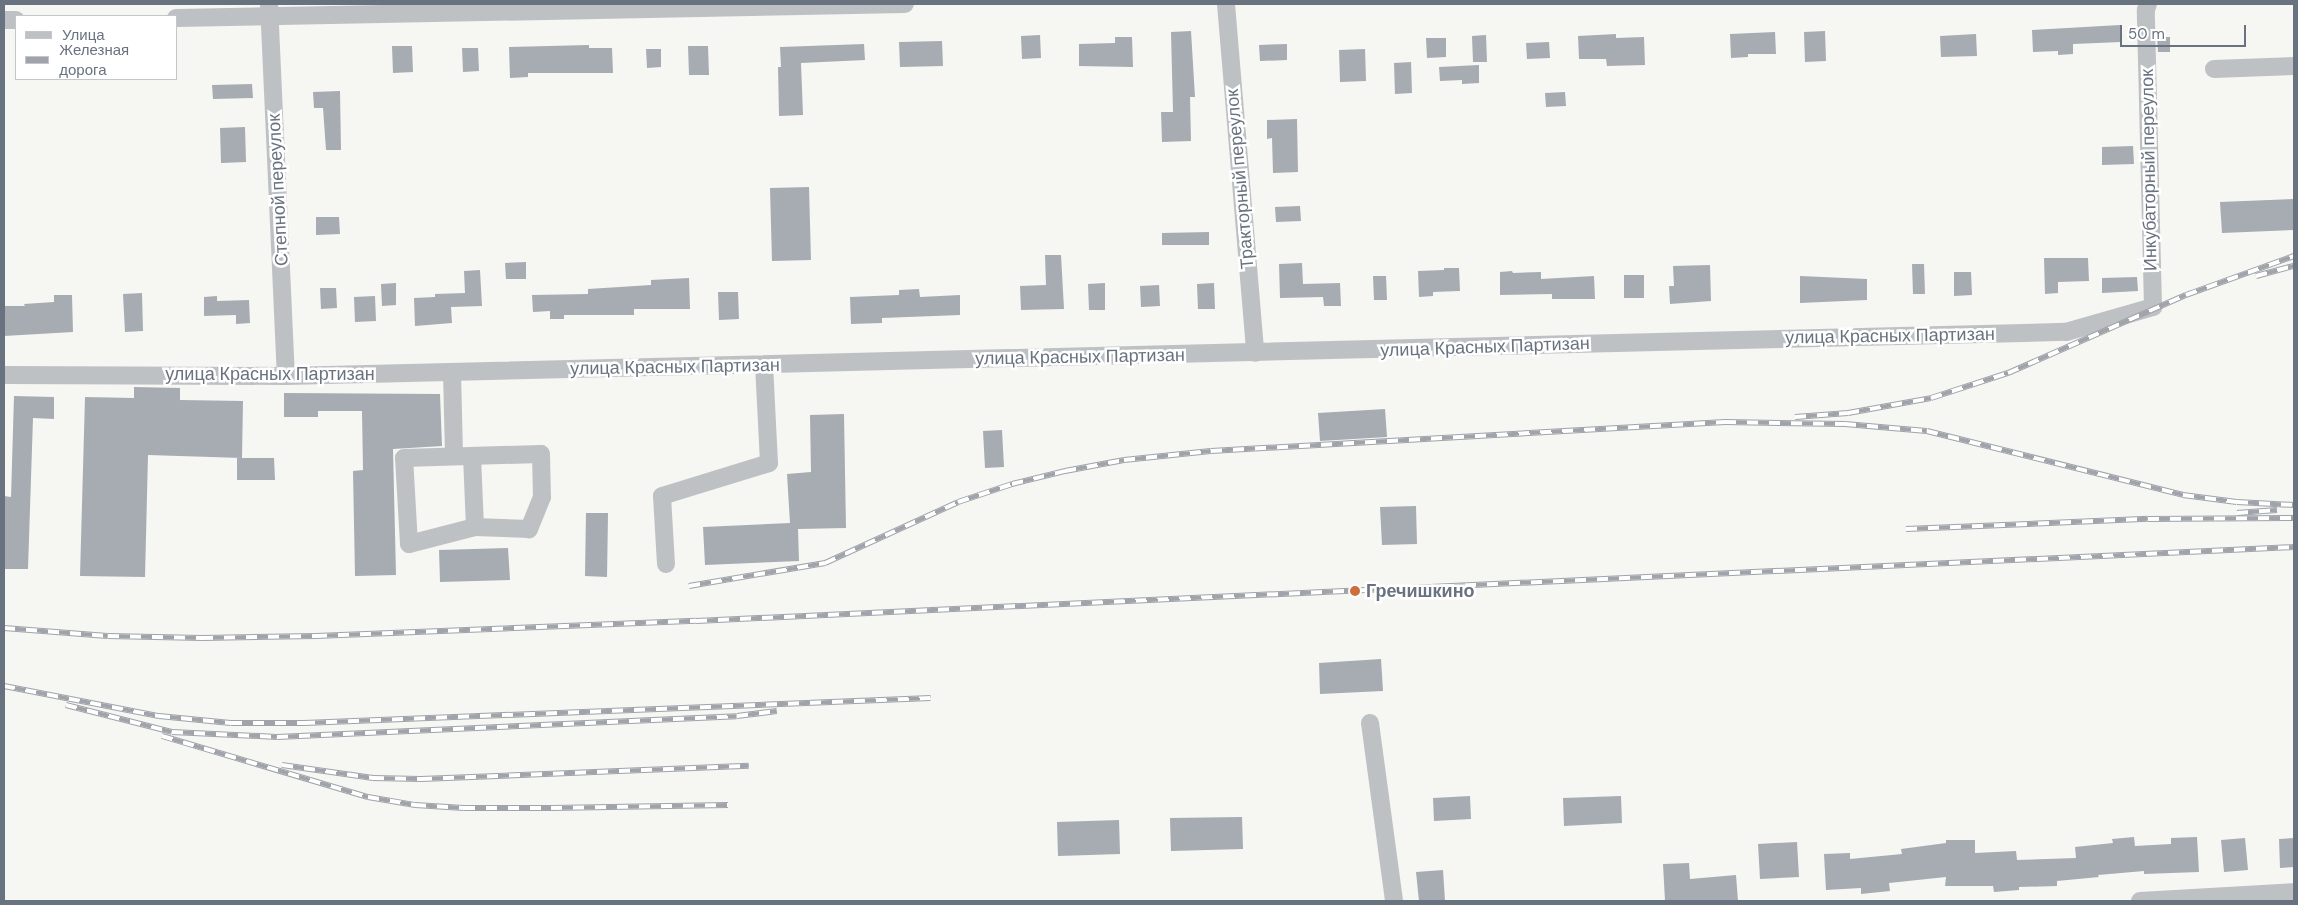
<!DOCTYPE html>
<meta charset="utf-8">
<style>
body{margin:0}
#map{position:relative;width:2298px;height:905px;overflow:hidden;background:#f6f6f3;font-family:"DM Sans",sans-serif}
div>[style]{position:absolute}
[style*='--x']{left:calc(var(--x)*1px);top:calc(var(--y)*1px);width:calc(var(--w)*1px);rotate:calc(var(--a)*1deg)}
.building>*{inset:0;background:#a7acb2}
.minor>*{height:18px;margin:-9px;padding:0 9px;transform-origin:9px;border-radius:9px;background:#bec1c4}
.rail>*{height:5.5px;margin-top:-2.75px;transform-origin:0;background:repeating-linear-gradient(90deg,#fff 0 11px,#a0a4aa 0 22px);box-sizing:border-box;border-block:1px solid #a0a4aa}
.dots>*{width:14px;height:14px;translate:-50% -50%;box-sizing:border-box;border:2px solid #fff;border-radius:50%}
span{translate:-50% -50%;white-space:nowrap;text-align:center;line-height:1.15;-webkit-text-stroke:5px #fff;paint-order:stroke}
.street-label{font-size:18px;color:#697380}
.poi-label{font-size:18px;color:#697380;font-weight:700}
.left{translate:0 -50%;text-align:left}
.frame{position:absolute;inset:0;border:5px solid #697380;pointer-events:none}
.legend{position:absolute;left:15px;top:15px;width:162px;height:65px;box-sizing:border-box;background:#fff;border:1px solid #c3c7cc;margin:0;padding:6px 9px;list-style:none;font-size:15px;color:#697380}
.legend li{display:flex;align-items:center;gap:10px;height:25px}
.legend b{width:25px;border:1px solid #c3c7cc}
.scale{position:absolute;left:2120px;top:25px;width:126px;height:22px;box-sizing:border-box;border:2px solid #697380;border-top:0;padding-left:6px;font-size:15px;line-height:18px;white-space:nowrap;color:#697380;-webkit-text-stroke:4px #fff;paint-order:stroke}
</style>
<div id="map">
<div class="building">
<div style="clip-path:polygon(2120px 25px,2121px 42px,2073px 44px,2073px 54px,2058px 55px,2058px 51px,2033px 52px,2032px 30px)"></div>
<div style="clip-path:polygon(1191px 31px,1195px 97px,1190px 97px,1191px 141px,1162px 142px,1161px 112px,1173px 112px,1171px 32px)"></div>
<div style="clip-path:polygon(1825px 31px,1826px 61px,1805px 62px,1804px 32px)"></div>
<div style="clip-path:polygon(1775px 32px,1776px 54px,1748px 54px,1748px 57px,1731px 58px,1730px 34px)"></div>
<div style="clip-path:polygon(1616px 34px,1616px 38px,1644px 37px,1645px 65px,1607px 66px,1606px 59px,1579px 59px,1578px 36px)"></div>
<div style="clip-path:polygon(1976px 34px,1977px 56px,1941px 57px,1940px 36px)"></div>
<div style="clip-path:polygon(1040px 35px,1041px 58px,1022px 59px,1021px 36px)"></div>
<div style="clip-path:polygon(1486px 35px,1487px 62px,1473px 62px,1472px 36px)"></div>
<div style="clip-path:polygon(1115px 37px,1132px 37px,1133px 67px,1079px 66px,1079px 44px,1115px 43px)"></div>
<div style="clip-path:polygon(2157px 37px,2170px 37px,2170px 52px,2158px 52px)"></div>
<div style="clip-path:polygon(1426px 38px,1446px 38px,1446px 57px,1427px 58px)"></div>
<div style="clip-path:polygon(942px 41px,943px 66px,900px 67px,899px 42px)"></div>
<div style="clip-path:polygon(1549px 42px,1550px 58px,1527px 59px,1526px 43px)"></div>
<div style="clip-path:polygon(864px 44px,865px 60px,801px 63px,803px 115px,779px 116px,778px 67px,781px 67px,780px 47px)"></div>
<div style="clip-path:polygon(1287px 44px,1287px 60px,1260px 61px,1259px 45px)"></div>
<div style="clip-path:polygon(589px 45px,589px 48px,612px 48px,613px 73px,528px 73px,528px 77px,510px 78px,509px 47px)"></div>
<div style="clip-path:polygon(392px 46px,412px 46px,413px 72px,393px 73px)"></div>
<div style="clip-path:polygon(688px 46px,708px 46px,709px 75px,689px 75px)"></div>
<div style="clip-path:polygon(462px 48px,478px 48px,479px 71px,463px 72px)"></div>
<div style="clip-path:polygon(646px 49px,661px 49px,661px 67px,647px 68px)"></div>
<div style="clip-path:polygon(1365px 49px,1366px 81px,1340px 82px,1339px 50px)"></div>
<div style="clip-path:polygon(1411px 62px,1412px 93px,1395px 94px,1394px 63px)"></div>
<div style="clip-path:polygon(1479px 65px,1479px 83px,1462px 84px,1462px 80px,1440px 81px,1439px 67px)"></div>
<div style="clip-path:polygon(252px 84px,253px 98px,213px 99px,212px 85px)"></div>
<div style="clip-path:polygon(340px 91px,341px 150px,326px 150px,323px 108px,314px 108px,313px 92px)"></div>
<div style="clip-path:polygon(1565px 92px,1566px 106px,1546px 107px,1545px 93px)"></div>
<div style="clip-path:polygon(1297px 119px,1298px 172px,1273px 173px,1272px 138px,1267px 139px,1267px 120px)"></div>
<div style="clip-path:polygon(245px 127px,246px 162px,221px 163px,220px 128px)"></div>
<div style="clip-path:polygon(2133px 146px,2134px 164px,2102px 165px,2102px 147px)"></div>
<div style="clip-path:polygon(809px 187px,811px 260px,772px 261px,770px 188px)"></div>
<div style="clip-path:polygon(2294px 199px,2294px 230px,2222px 233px,2220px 202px)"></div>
<div style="clip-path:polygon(1300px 206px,1301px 221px,1276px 222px,1275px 207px)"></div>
<div style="clip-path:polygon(316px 217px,339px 217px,340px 234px,316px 235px)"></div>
<div style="clip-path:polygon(1209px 232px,1209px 245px,1162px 245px,1162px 233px)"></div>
<div style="clip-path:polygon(1045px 255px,1061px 255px,1064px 309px,1021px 310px,1020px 286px,1046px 285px)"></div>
<div style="clip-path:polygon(2044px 258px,2088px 258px,2089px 281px,2058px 282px,2058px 293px,2045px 294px)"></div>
<div style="clip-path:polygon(526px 262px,526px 279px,506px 279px,505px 263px)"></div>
<div style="clip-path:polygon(1302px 263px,1303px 284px,1340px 283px,1341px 306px,1324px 306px,1323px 297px,1280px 298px,1279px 264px)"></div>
<div style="clip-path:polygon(1912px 264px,1924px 264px,1925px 294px,1913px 294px)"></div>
<div style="clip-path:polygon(1710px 265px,1711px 301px,1670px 304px,1669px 286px,1674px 286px,1673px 266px)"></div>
<div style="clip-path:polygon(1444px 268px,1459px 268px,1460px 291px,1433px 292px,1433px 296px,1419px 297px,1418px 271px,1444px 270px)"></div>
<div style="clip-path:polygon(480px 270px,482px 306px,451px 307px,452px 323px,415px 326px,414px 298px,435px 297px,435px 294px,465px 293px,464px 271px)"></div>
<div style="clip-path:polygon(1512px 271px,1513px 273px,1541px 272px,1541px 279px,1594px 276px,1595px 299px,1552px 299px,1552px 294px,1500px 295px,1500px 272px)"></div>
<div style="clip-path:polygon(1954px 272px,1971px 272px,1972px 295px,1954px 296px)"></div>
<div style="clip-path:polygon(1624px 275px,1644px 275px,1644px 298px,1624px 298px)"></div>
<div style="clip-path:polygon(1373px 276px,1386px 276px,1387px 300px,1374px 300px)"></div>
<div style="clip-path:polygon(1800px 276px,1867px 279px,1867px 300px,1800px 303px)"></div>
<div style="clip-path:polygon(2137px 277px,2138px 291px,2102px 293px,2102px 278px)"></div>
<div style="clip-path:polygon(689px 278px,690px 309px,634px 309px,634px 315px,564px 315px,564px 319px,550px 319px,550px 311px,533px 312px,532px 295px,588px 294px,588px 289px,651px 285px,651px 280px)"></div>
<div style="clip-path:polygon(396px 283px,396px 305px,382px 306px,381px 284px)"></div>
<div style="clip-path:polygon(1105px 283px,1105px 310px,1089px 310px,1088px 284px)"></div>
<div style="clip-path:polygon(1214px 283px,1215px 309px,1198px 309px,1197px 284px)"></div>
<div style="clip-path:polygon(1159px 285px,1160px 306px,1141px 307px,1140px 286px)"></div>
<div style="clip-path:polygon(320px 288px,336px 288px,337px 308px,321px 309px)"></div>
<div style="clip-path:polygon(919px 289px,920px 297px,960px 295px,960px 315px,882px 318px,882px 323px,851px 324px,850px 297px,899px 295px,899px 290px)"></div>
<div style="clip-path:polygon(718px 292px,738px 292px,739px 319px,719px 320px)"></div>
<div style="clip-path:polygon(142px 293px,143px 331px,125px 332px,123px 294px)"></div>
<div style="clip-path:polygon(54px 295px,72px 295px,73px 332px,4px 336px,4px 306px,25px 306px,24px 304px,54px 302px)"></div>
<div style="clip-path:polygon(217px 296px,217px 301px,249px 300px,250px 323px,236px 324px,236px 315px,204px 316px,204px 297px)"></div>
<div style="clip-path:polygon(375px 296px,376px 321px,355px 322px,354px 297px)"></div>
<div style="clip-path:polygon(134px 387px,180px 388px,180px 400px,243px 401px,242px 458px,148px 455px,145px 577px,80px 576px,85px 397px,134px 398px)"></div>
<div style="clip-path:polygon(284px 393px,440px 394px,442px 446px,393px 449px,396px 575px,355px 576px,353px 471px,363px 470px,362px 411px,318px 411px,318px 417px,284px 417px)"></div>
<div style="clip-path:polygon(14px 396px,54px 397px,54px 419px,33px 418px,28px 569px,4px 569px,4px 496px,11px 497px)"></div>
<div style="clip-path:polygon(1385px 409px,1387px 437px,1320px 441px,1318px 413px)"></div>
<div style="clip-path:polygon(844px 414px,846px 528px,798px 529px,799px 561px,705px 565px,703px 527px,790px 523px,787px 474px,811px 472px,810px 415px)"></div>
<div style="clip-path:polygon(1002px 430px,1004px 467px,985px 468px,983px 431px)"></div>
<div style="clip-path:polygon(237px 458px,274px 458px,275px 480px,237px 480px)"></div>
<div style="clip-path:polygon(1416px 506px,1417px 544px,1382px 545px,1380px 507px)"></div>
<div style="clip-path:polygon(586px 513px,608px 513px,607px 577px,585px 576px)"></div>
<div style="clip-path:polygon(508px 548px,510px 580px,440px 582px,439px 550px)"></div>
<div style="clip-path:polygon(1381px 659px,1383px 691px,1320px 694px,1319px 663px)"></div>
<div style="clip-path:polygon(1470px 796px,1471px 819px,1434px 821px,1433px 798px)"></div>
<div style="clip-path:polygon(1621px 796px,1622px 823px,1564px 826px,1563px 798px)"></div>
<div style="clip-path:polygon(1242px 817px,1243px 849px,1171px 851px,1170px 818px)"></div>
<div style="clip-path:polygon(1119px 820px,1120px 854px,1058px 856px,1057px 822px)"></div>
<div style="clip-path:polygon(2134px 837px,2135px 846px,2171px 844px,2171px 838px,2197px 837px,2199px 872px,2144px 874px,2144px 871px,2098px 875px,2099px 877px,2057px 881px,2057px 886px,2019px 887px,2019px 890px,1994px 892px,1993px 886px,1945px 886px,1946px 877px,1889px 883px,1890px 891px,1861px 894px,1861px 888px,1826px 890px,1824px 854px,1850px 853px,1850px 859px,1902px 854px,1901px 849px,1946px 843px,1946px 840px,1975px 840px,1975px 853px,2016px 851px,2017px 860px,2076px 858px,2075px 847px,2113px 843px,2112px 839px)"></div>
<div style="clip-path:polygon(2245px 838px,2248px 870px,2224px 872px,2221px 840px)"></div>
<div style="clip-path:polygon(2294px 838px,2294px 867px,2280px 868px,2279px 839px)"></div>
<div style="clip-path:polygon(1797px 842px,1799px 877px,1760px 879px,1758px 844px)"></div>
<div style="clip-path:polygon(1689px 863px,1690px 879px,1736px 875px,1738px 901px,1665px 901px,1663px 864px)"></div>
<div style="clip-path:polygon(1443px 870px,1445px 901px,1419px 901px,1416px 872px)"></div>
</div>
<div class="minor">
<div style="--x:269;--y:4;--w:372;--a:87.4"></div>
<div style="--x:1226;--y:4;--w:350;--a:85.2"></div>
<div style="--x:176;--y:18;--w:729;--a:-1.1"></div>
<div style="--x:4;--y:20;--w:12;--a:0"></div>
<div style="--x:2214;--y:69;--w:80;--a:-2.1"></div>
<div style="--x:452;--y:372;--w:84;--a:88.6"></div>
<div style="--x:4;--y:375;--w:282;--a:0.2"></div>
<div style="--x:286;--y:376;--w:1781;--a:-1.42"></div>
<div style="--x:2066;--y:332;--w:91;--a:-16"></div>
<div style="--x:2153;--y:307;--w:297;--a:-91.4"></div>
<div style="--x:2146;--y:10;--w:6;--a:-72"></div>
<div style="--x:541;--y:454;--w:43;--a:88.7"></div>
<div style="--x:542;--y:497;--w:35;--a:112"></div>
<div style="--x:529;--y:529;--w:54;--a:-177.9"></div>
<div style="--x:475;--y:527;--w:68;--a:165.6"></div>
<div style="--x:409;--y:544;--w:86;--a:-93.3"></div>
<div style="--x:404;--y:458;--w:137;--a:-1.7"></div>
<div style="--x:472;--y:456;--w:71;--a:87.6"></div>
<div style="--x:666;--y:564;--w:68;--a:-93.4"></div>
<div style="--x:662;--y:496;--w:112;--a:-17.1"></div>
<div style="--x:769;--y:463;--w:98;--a:-92.9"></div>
<div style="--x:1370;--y:723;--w:180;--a:82.3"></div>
<div style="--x:2140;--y:901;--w:154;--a:-3.3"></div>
</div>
<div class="rail">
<div style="--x:2256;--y:276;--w:39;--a:-15"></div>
<div style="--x:1795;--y:417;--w:53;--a:-4.3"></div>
<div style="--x:1848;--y:413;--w:84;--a:-10.2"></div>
<div style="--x:1931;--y:398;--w:81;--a:-18"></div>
<div style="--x:2008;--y:373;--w:194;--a:-23.7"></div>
<div style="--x:2186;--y:295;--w:115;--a:-19.9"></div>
<div style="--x:2237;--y:513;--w:40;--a:-4.3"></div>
<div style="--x:1906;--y:529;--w:242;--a:-2.4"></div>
<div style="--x:2148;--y:519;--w:146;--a:-0.4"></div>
<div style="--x:689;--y:586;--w:138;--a:-9.6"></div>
<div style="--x:825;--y:563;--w:146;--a:-24.6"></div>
<div style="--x:958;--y:502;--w:57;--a:-18.4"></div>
<div style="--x:1012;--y:484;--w:55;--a:-13.8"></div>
<div style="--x:1065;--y:471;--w:60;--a:-10.6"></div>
<div style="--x:1124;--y:460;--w:87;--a:-5.9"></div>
<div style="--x:1211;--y:451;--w:515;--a:-3.23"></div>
<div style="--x:1725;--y:422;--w:120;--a:1"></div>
<div style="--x:1845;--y:424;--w:82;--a:4.9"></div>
<div style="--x:1927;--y:431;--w:264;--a:14"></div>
<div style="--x:2183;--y:495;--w:54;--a:7.4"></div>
<div style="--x:2237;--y:502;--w:57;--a:3"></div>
<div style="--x:4;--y:628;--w:104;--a:4.4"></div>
<div style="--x:108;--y:636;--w:94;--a:1.2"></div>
<div style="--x:202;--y:638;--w:114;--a:-1"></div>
<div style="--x:316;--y:636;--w:380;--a:-2.3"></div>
<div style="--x:696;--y:621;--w:1600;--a:-2.65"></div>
<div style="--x:4;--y:686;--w:158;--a:11"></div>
<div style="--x:159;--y:716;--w:72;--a:5.6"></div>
<div style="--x:231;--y:723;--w:73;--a:0"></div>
<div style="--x:304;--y:723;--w:627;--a:-2.28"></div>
<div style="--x:66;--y:705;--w:109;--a:14.3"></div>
<div style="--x:172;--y:732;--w:105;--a:2.7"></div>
<div style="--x:277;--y:737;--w:460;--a:-2.6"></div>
<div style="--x:737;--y:716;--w:40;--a:-7.1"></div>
<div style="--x:162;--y:736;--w:215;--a:16.5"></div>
<div style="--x:368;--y:797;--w:48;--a:9.7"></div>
<div style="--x:415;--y:805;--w:49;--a:3.5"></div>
<div style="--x:464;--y:808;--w:87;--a:0"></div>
<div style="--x:551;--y:808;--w:177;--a:-1"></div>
<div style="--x:282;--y:765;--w:92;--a:8.1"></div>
<div style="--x:373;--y:778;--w:48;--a:1.2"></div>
<div style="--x:421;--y:779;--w:328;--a:-2.3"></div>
</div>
<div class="dots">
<div style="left:1355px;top:591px;background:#cc6e3e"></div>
</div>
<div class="street-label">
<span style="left:2149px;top:170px;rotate:-91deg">Инкубаторный переулок</span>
<span style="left:1240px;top:179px;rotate:-95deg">Тракторный переулок</span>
<span style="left:278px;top:190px;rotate:-93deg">Степной переулок</span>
<span style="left:1890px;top:336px;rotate:-1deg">улица Красных Партизан</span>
<span style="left:1485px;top:347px;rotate:-2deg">улица Красных Партизан</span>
<span style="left:1080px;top:357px;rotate:-1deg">улица Красных Партизан</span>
<span style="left:675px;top:367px;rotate:-1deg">улица Красных Партизан</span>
<span style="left:270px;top:374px">улица Красных Партизан</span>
</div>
<div class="poi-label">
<span class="left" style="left:1366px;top:591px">Гречишкино</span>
</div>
<div class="frame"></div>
<ul class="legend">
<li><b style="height:6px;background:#bec1c4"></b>Улица</li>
<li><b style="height:6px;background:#a0a4aa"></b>Железная дорога</li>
</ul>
<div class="scale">50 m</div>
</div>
